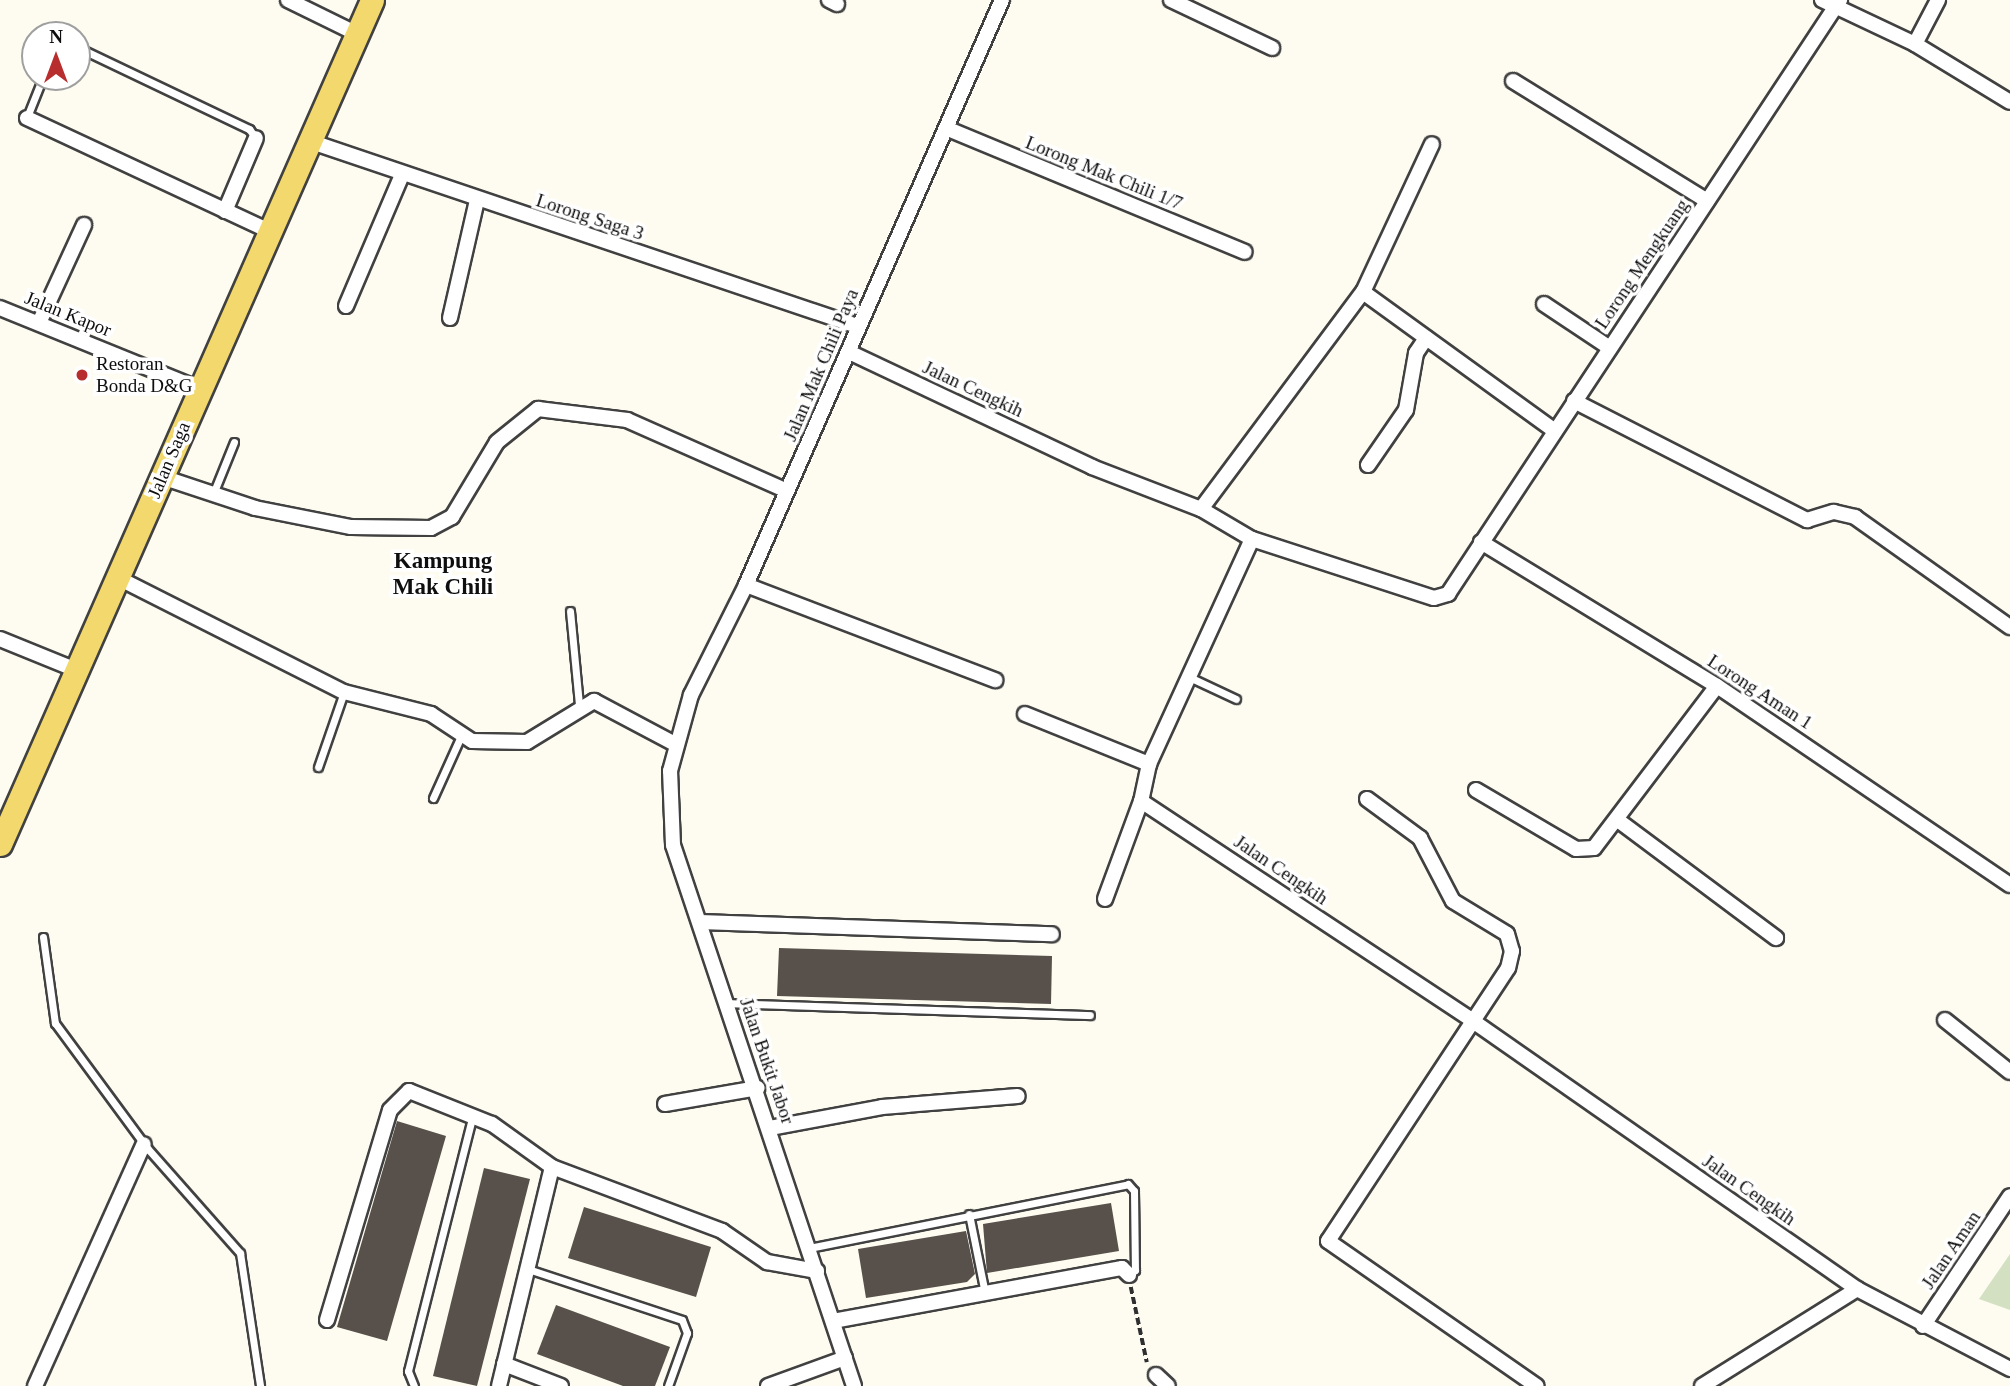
<!DOCTYPE html>
<style>
body{margin:0}
#map{position:relative;width:2010px;height:1386px;overflow:hidden;background:#fefcf0;font-family:"Times New Roman",serif}
div>[style]{position:absolute}
[style*='--x']{left:calc(var(--x)*1px);top:calc(var(--y)*1px);width:calc(var(--w)*1px);rotate:calc(var(--a)*1deg)}
.cemetery>*{inset:0;background:#d4e0c2}
.building>*{inset:0;background:#57504b}
.path>*{height:3.5px;margin-top:-1.75px;transform-origin:0;background:repeating-linear-gradient(90deg,#303030 0 7px,transparent 0 10.5px)}
.roads{filter:drop-shadow(2px 0 #414141) drop-shadow(-2px 0 #414141) drop-shadow(0 2px #414141) drop-shadow(0 -2px #414141)}
.service>*{height:7px;margin:-3.5px;padding:0 3.5px;transform-origin:3.5px;border-radius:3.5px;background:#fff}
.minor>*{height:14px;margin:-7px;padding:0 7px;transform-origin:7px;border-radius:7px;background:#fff}
.primary>*{height:23px;margin:-11.5px;padding:0 11.5px;transform-origin:11.5px;border-radius:11.5px;background:#f2d86d}
.dots>*{width:19px;height:19px;translate:-50% -50%;box-sizing:border-box;border:4px solid #fff;border-radius:50%}
span{translate:-50% -50%;white-space:nowrap;text-align:center;line-height:1.15;-webkit-text-stroke:7px #fff;paint-order:stroke}
.street-label{font-size:19px;color:#0e0e0e}
.poi-label{font-size:19px;color:#0e0e0e}
.left{translate:0 -50%;text-align:left}
.quarter-label{font-size:23px;color:#0e0e0e;font-weight:700}
.north{position:absolute;left:21px;top:21px;width:70px;height:70px;box-sizing:border-box;background:#fff;border:2px solid #9f9f9f;border-radius:50%;rotate:0deg;font-size:19px;font-weight:700;line-height:28px;text-align:center;color:#0e0e0e}
.north::after{content:'';display:block;margin:auto;width:24px;height:32px;background:#b82d2d;clip-path:polygon(50% 0,100% 100%,50% 72%,0 100%)}
</style>
<div id="map">
<div class="cemetery">
<div style="clip-path:polygon(2010px 1254px,2010px 1310px,1979px 1299px)"></div>
</div>
<div class="building">
<div style="clip-path:polygon(779px 948px,1052px 956px,1051px 1004px,777px 996px)"></div>
<div style="clip-path:polygon(397px 1121px,446px 1136px,387px 1341px,337px 1327px)"></div>
<div style="clip-path:polygon(484px 1168px,530px 1179px,477px 1386px,433px 1376px)"></div>
<div style="clip-path:polygon(1111px 1203px,1119px 1251px,987px 1273px,983px 1224px)"></div>
<div style="clip-path:polygon(584px 1207px,711px 1247px,696px 1297px,568px 1258px)"></div>
<div style="clip-path:polygon(966px 1231px,975px 1274px,967px 1282px,866px 1298px,858px 1249px)"></div>
<div style="clip-path:polygon(556px 1305px,670px 1347px,655px 1386px,623px 1386px,537px 1354px)"></div>
</div>
<div class="path">
<div style="--x:1131;--y:1287;--w:77;--a:78"></div>
</div>
<div class="roads">
<div class="service">
<div style="--x:77;--y:47;--w:191;--a:25.5"></div>
<div style="--x:249;--y:129;--w:11;--a:52"></div>
<div style="--x:27;--y:117;--w:43;--a:-68.2"></div>
<div style="--x:213;--y:494;--w:56;--a:-68"></div>
<div style="--x:570;--y:611;--w:94;--a:84.5"></div>
<div style="--x:1187;--y:676;--w:54;--a:25.1"></div>
<div style="--x:318;--y:767;--w:79;--a:-70.9"></div>
<div style="--x:433;--y:798;--w:68;--a:-65.7"></div>
<div style="--x:43;--y:937;--w:87;--a:82.1"></div>
<div style="--x:55;--y:1023;--w:157;--a:53.6"></div>
<div style="--x:148;--y:1149;--w:139;--a:48.5"></div>
<div style="--x:240;--y:1253;--w:134;--a:81.4"></div>
<div style="--x:727;--y:1003;--w:363;--a:1.9"></div>
<div style="--x:969;--y:1214;--w:81;--a:78.6"></div>
<div style="--x:809;--y:1248;--w:325;--a:-11.3"></div>
<div style="--x:1128;--y:1184;--w:9;--a:49"></div>
<div style="--x:1134;--y:1191;--w:79;--a:89.3"></div>
<div style="--x:1135;--y:1270;--w:8;--a:140"></div>
<div style="--x:528;--y:1269;--w:162;--a:18.3"></div>
<div style="--x:682;--y:1320;--w:14;--a:69"></div>
<div style="--x:687;--y:1333;--w:56;--a:109.7"></div>
<div style="--x:414;--y:1386;--w:16;--a:-112"></div>
<div style="--x:408;--y:1371;--w:265;--a:-75.8"></div>
</div>
<div class="minor">
<div style="--x:288;--y:0;--w:77;--a:26.2"></div>
<div style="--x:829;--y:0;--w:9;--a:27"></div>
<div style="--x:1171;--y:0;--w:112;--a:25.4"></div>
<div style="--x:1822;--y:0;--w:103;--a:25.3"></div>
<div style="--x:1915;--y:44;--w:111;--a:31.4"></div>
<div style="--x:1915;--y:44;--w:50;--a:-62.4"></div>
<div style="--x:1513;--y:81;--w:228;--a:31.7"></div>
<div style="--x:27;--y:118;--w:267;--a:25"></div>
<div style="--x:948;--y:129;--w:321;--a:22.5"></div>
<div style="--x:312;--y:142;--w:575;--a:18.66"></div>
<div style="--x:225;--y:211;--w:79;--a:-67"></div>
<div style="--x:1363;--y:292;--w:163;--a:-65"></div>
<div style="--x:1544;--y:304;--w:79;--a:33.7"></div>
<div style="--x:346;--y:306;--w:142;--a:-66.9"></div>
<div style="--x:0;--y:308;--w:215;--a:22.1"></div>
<div style="--x:450;--y:318;--w:121;--a:-77.1"></div>
<div style="--x:39;--y:323;--w:108;--a:-65.3"></div>
<div style="--x:849;--y:352;--w:269;--a:25.3"></div>
<div style="--x:1092;--y:467;--w:117;--a:21.1"></div>
<div style="--x:1201;--y:509;--w:59;--a:30.5"></div>
<div style="--x:1252;--y:539;--w:247;--a:114.6"></div>
<div style="--x:1149;--y:764;--w:38;--a:102"></div>
<div style="--x:1141;--y:801;--w:395;--a:33.5"></div>
<div style="--x:1470;--y:1019;--w:472;--a:34.9"></div>
<div style="--x:1857;--y:1289;--w:173;--a:27.6"></div>
<div style="--x:1574;--y:401;--w:262;--a:27.1"></div>
<div style="--x:1807;--y:520;--w:28;--a:-17"></div>
<div style="--x:1834;--y:512;--w:22;--a:13"></div>
<div style="--x:1855;--y:517;--w:190;--a:35.4"></div>
<div style="--x:1368;--y:465;--w:67;--a:-55.4"></div>
<div style="--x:1406;--y:410;--w:58;--a:-80"></div>
<div style="--x:1416;--y:353;--w:18;--a:-56"></div>
<div style="--x:162;--y:477;--w:98;--a:18.4"></div>
<div style="--x:255;--y:508;--w:98;--a:11.2"></div>
<div style="--x:351;--y:527;--w:80;--a:0.7"></div>
<div style="--x:431;--y:528;--w:24;--a:-28"></div>
<div style="--x:452;--y:517;--w:87;--a:-59"></div>
<div style="--x:497;--y:442;--w:53;--a:-38.8"></div>
<div style="--x:538;--y:409;--w:90;--a:7"></div>
<div style="--x:627;--y:420;--w:175;--a:23.9"></div>
<div style="--x:1201;--y:509;--w:271;--a:-53.3"></div>
<div style="--x:1363;--y:292;--w:237;--a:35.9"></div>
<div style="--x:1252;--y:539;--w:191;--a:18"></div>
<div style="--x:1434;--y:598;--w:15;--a:-16"></div>
<div style="--x:1448;--y:594;--w:712;--a:-56.58"></div>
<div style="--x:1481;--y:542;--w:276;--a:31.4"></div>
<div style="--x:1717;--y:686;--w:354;--a:34.2"></div>
<div style="--x:118;--y:578;--w:253;--a:26.8"></div>
<div style="--x:344;--y:692;--w:90;--a:14.2"></div>
<div style="--x:431;--y:714;--w:49;--a:33.4"></div>
<div style="--x:472;--y:741;--w:55;--a:1"></div>
<div style="--x:527;--y:742;--w:79;--a:-31.5"></div>
<div style="--x:594;--y:701;--w:92;--a:28"></div>
<div style="--x:746;--y:585;--w:267;--a:20.9"></div>
<div style="--x:0;--y:639;--w:85;--a:22.1"></div>
<div style="--x:1025;--y:714;--w:134;--a:22"></div>
<div style="--x:1476;--y:790;--w:116;--a:30.5"></div>
<div style="--x:1576;--y:849;--w:18;--a:-3"></div>
<div style="--x:1594;--y:848;--w:203;--a:-52.8"></div>
<div style="--x:1367;--y:799;--w:66;--a:36.3"></div>
<div style="--x:1420;--y:838;--w:71;--a:62.4"></div>
<div style="--x:1453;--y:901;--w:63;--a:31.4"></div>
<div style="--x:1507;--y:934;--w:18;--a:74"></div>
<div style="--x:1512;--y:951;--w:17;--a:103"></div>
<div style="--x:1508;--y:968;--w:327;--a:123.4"></div>
<div style="--x:1328;--y:1241;--w:254;--a:34.8"></div>
<div style="--x:1619;--y:821;--w:196;--a:36.7"></div>
<div style="--x:1105;--y:899;--w:104;--a:-69.8"></div>
<div style="--x:700;--y:922;--w:352;--a:2"></div>
<div style="--x:1945;--y:1020;--w:83;--a:38.7"></div>
<div style="--x:665;--y:1104;--w:94;--a:-9.8"></div>
<div style="--x:770;--y:1128;--w:114;--a:-10.6"></div>
<div style="--x:882;--y:1107;--w:136;--a:-4.6"></div>
<div style="--x:327;--y:1320;--w:219;--a:-73.3"></div>
<div style="--x:390;--y:1110;--w:27;--a:-45"></div>
<div style="--x:409;--y:1091;--w:89;--a:21.7"></div>
<div style="--x:492;--y:1124;--w:74;--a:35.6"></div>
<div style="--x:552;--y:1167;--w:182;--a:20.6"></div>
<div style="--x:722;--y:1231;--w:55;--a:34.6"></div>
<div style="--x:767;--y:1262;--w:51;--a:10.2"></div>
<div style="--x:833;--y:1321;--w:294;--a:-10.4"></div>
<div style="--x:1122;--y:1268;--w:10;--a:45"></div>
<div style="--x:1923;--y:1326;--w:156;--a:-56.2"></div>
<div style="--x:504;--y:1364;--w:61;--a:21.1"></div>
<div style="--x:1156;--y:1375;--w:16;--a:43"></div>
<div style="--x:35;--y:1386;--w:265;--a:-65.8"></div>
<div style="--x:499;--y:1386;--w:225;--a:-76.4"></div>
<div style="--x:768;--y:1386;--w:82;--a:-20"></div>
<div style="--x:854;--y:1386;--w:570;--a:-108.5"></div>
<div style="--x:673;--y:845;--w:74;--a:-92.3"></div>
<div style="--x:670;--y:771;--w:79;--a:-74.6"></div>
<div style="--x:691;--y:695;--w:123;--a:-63.4"></div>
<div style="--x:746;--y:585;--w:639;--a:-66.37"></div>
<div style="--x:1702;--y:1386;--w:183;--a:-32"></div>
</div>
<div class="primary">
<div style="--x:0;--y:844;--w:922;--a:-66.21"></div>
</div>
</div>
<div class="dots">
<div style="left:82px;top:375px;background:#b82d2d"></div>
</div>
<div class="street-label">
<span style="left:1104px;top:173px;rotate:22deg">Lorong Mak Chili 1/7</span>
<span style="left:590px;top:217px;rotate:18deg">Lorong Saga 3</span>
<span style="left:1642px;top:264px;rotate:-56deg">Lorong Mengkuang</span>
<span style="left:68px;top:314px;rotate:22deg">Jalan Kapor</span>
<span style="left:821px;top:365px;rotate:-67deg">Jalan Mak Chili Paya</span>
<span style="left:973px;top:389px;rotate:25deg">Jalan Cengkih</span>
<span style="left:169px;top:460px;rotate:-67deg">Jalan Saga</span>
<span style="left:1760px;top:692px;rotate:33deg">Lorong Aman 1</span>
<span style="left:1281px;top:870px;rotate:34deg">Jalan Cengkih</span>
<span style="left:767px;top:1061px;rotate:71deg">Jalan Bukit Jabor</span>
<span style="left:1749px;top:1190px;rotate:35deg">Jalan Cengkih</span>
<span style="left:1951px;top:1250px;rotate:-56deg">Jalan Aman</span>
</div>
<div class="poi-label">
<span class="left" style="left:96px;top:375px">Restoran<br>Bonda D&amp;G</span>
</div>
<div class="quarter-label">
<span style="left:443px;top:574px">Kampung<br>Mak Chili</span>
</div>
<div class="north">N</div>
</div>
